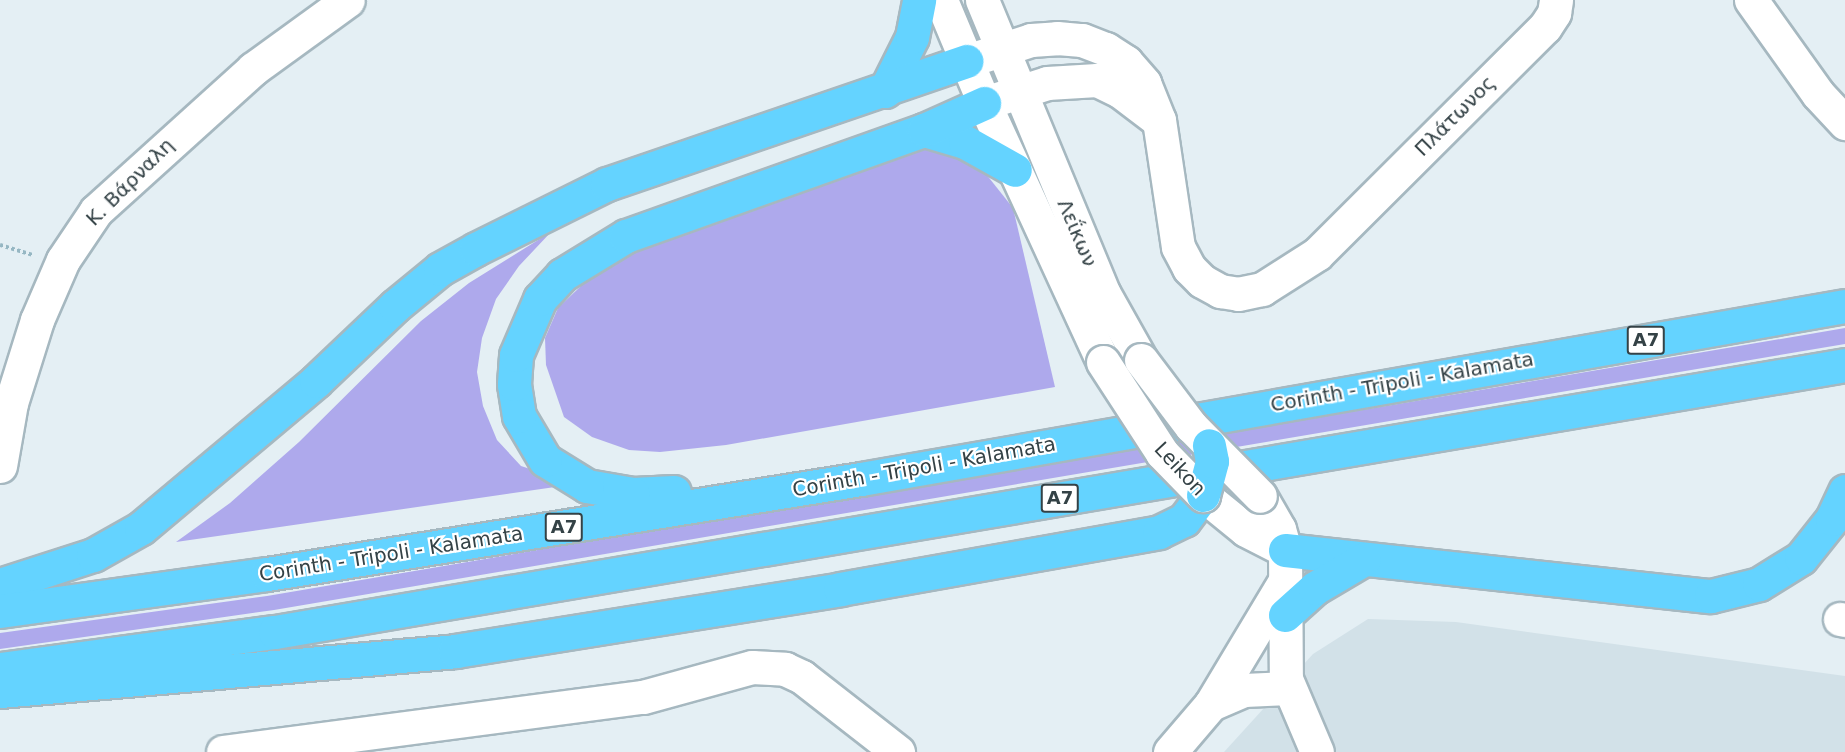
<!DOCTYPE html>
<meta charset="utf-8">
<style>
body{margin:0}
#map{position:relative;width:1845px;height:752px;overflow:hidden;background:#e4eff4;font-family:"DejaVu Sans",sans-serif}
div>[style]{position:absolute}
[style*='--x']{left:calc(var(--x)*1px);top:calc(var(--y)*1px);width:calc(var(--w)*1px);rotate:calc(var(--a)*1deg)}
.residential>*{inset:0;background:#d2e1e8}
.green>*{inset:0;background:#aea9ec}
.path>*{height:4px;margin-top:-2px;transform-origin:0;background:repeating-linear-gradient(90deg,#96b7c3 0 3px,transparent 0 6px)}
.roads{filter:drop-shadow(2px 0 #a6b8c0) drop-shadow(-2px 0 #a6b8c0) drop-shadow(0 2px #a6b8c0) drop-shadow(0 -2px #a6b8c0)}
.minor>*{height:33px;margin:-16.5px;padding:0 16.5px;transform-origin:16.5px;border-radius:16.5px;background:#fff}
.highway>*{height:33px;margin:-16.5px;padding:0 16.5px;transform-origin:16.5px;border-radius:16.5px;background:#64d3ff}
.bridges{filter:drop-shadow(2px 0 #a6b8c0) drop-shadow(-2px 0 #a6b8c0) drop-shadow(0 2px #a6b8c0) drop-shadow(0 -2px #a6b8c0)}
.minor-bridge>*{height:33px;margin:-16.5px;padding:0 16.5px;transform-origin:16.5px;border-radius:16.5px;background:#fff}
.highway-bridge>*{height:33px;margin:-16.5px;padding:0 16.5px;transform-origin:16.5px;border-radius:16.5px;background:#64d3ff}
span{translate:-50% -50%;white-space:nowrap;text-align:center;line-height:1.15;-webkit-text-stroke:4.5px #fff;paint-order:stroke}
.shield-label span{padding:2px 4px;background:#fff;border:2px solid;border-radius:4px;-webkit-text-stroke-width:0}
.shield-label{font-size:18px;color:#344246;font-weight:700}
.street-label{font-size:20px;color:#344246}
</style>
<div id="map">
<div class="residential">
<div style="clip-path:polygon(1368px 619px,1456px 622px,1845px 676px,1845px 752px,1224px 752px,1313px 654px)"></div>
</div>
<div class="green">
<div style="clip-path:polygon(927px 149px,960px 156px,986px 174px,1013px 208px,1055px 387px,726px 445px,660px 452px,629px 450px,592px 437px,564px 417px,546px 365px,545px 338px,558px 308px,606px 262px,640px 241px)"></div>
<div style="clip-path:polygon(551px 232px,519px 266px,496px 299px,482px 338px,477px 372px,483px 406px,497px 440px,521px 466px,576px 484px,176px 542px,230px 503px,299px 442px,421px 321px,469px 283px)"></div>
<div style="clip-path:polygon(1845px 328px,1845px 344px,274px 610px,0 649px,0 633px,267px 596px)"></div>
</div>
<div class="path">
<div style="--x:0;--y:245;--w:34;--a:17"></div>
</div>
<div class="roads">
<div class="minor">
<div style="--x:941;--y:0;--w:112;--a:67.3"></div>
<div style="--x:984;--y:103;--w:285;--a:65.3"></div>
<div style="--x:982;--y:0;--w:318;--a:67.5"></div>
<div style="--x:1104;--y:294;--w:76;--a:60.7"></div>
<div style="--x:1751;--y:0;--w:115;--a:54.5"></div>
<div style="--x:1818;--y:94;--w:40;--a:47"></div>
<div style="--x:967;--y:61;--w:67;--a:-18.2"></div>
<div style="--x:1031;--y:40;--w:26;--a:-4"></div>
<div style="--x:1057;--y:38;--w:25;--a:5"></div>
<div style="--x:1082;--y:40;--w:26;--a:21"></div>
<div style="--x:1106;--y:49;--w:24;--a:33"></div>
<div style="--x:1126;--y:62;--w:28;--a:49"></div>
<div style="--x:1144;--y:83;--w:40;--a:68"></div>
<div style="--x:1159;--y:120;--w:128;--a:81.5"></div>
<div style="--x:1178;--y:247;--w:24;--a:62"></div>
<div style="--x:1189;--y:268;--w:18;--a:45"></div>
<div style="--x:1202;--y:281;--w:21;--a:29"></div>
<div style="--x:1220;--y:291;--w:18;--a:9"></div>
<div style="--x:1238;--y:294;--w:25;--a:-12"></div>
<div style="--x:1262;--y:289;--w:65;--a:-32.5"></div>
<div style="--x:1317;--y:254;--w:322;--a:-44.9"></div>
<div style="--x:1545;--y:27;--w:17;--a:-57"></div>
<div style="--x:1554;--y:13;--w:13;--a:-81"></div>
<div style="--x:997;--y:99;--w:52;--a:-17.7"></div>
<div style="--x:1047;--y:83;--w:50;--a:-3.4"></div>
<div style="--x:1097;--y:80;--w:25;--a:26"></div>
<div style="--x:1120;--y:91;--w:48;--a:37.3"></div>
<div style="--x:0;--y:466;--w:64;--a:-80.1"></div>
<div style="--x:11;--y:403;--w:87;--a:-72.6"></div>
<div style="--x:37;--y:320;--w:65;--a:-66.6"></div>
<div style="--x:63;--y:260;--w:59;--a:-56"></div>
<div style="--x:96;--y:211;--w:212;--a:-42.1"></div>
<div style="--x:253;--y:69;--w:117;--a:-36"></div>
<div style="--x:1203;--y:495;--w:55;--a:39.1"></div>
<div style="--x:1246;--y:530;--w:44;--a:27.1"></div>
<div style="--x:1260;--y:496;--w:38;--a:60"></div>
<div style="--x:1279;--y:529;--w:22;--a:74"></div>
<div style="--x:1285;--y:550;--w:129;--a:89.6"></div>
<div style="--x:1286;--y:679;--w:79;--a:67"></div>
<div style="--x:1840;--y:619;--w:5;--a:11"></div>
<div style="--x:1211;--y:704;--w:36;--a:-23"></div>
<div style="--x:1244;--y:690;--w:44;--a:-2.6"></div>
<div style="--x:223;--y:752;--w:424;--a:-7.5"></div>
<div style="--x:643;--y:697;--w:113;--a:-15.4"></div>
<div style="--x:752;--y:667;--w:33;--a:3"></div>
<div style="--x:785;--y:669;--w:19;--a:25"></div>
<div style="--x:802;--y:677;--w:122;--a:38"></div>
<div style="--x:1170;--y:752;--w:63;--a:-49.5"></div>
<div style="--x:1211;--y:704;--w:144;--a:-59"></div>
</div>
<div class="highway">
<div style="--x:885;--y:91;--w:60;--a:-63.4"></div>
<div style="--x:912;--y:37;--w:38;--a:-79"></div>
<div style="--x:924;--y:130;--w:43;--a:16.3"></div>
<div style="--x:965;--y:142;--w:57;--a:29.2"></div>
<div style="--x:674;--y:492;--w:41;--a:177.2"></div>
<div style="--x:633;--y:494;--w:47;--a:-170.1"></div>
<div style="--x:587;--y:486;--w:49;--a:-148.2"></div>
<div style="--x:545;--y:460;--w:51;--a:-120.6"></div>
<div style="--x:519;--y:416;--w:32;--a:-99"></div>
<div style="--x:514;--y:384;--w:29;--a:-86"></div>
<div style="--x:516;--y:355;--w:61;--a:-66.8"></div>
<div style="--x:540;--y:299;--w:33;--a:-47"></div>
<div style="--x:562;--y:275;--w:75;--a:-31.4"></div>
<div style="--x:626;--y:236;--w:316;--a:-19.6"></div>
<div style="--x:924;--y:130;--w:66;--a:-24.2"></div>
<div style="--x:1285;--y:550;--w:428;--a:6.2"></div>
<div style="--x:1711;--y:596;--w:49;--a:-14"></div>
<div style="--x:1759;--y:584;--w:49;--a:-31.8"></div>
<div style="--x:1801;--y:558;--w:50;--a:-51.5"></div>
<div style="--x:1832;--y:519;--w:31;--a:-65"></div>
<div style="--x:0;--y:585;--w:98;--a:-17.9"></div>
<div style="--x:93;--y:555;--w:55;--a:-29.4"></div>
<div style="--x:141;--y:528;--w:229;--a:-40"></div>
<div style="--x:316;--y:381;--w:109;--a:-43.5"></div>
<div style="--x:395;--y:306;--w:58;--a:-39.4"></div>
<div style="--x:440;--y:269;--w:41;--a:-29.1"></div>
<div style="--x:476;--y:249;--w:146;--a:-26.4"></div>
<div style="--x:607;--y:184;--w:380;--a:-18.9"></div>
<div style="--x:0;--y:611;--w:270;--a:-7.9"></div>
<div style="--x:267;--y:574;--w:602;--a:-9.09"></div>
<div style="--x:861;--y:479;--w:999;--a:-9.97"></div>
<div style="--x:1285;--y:615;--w:40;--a:-42"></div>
<div style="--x:1315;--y:588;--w:57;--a:-30.6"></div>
<div style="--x:0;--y:669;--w:277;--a:-7.7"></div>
<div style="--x:275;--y:632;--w:1593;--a:-9.65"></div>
<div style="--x:0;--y:691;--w:457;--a:-5"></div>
<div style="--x:455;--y:651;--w:390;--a:-9.1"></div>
<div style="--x:840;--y:589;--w:324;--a:-10.1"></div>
<div style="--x:1159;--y:532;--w:28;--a:-26"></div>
<div style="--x:1184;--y:520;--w:31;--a:-53"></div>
</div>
</div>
<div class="bridges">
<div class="minor-bridge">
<div style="--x:1141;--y:360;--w:83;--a:52.9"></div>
<div style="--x:1191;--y:426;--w:98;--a:45.4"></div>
<div style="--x:1103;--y:362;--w:108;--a:57"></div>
<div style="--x:1162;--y:453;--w:59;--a:45.7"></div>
</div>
<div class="highway-bridge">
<div style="--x:1203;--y:495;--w:35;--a:-75"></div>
<div style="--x:1212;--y:461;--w:16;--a:-101"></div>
</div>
</div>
<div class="shield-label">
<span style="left:1646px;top:340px">Α7</span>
<span style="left:1060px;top:498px">Α7</span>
<span style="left:564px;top:527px">Α7</span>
</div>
<div class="street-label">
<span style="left:1455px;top:116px;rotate:-45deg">Πλάτωνος</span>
<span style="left:130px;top:182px;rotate:-45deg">Κ. Βάρναλη</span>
<span style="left:1077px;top:233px;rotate:67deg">Λεΐκων</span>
<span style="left:1402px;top:382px;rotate:-10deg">Corinth - Tripoli - Kalamata</span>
<span style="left:924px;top:467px;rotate:-10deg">Corinth - Tripoli - Kalamata</span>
<span style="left:1180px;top:469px;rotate:47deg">Leikon</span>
<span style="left:391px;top:554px;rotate:-9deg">Corinth - Tripoli - Kalamata</span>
</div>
</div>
